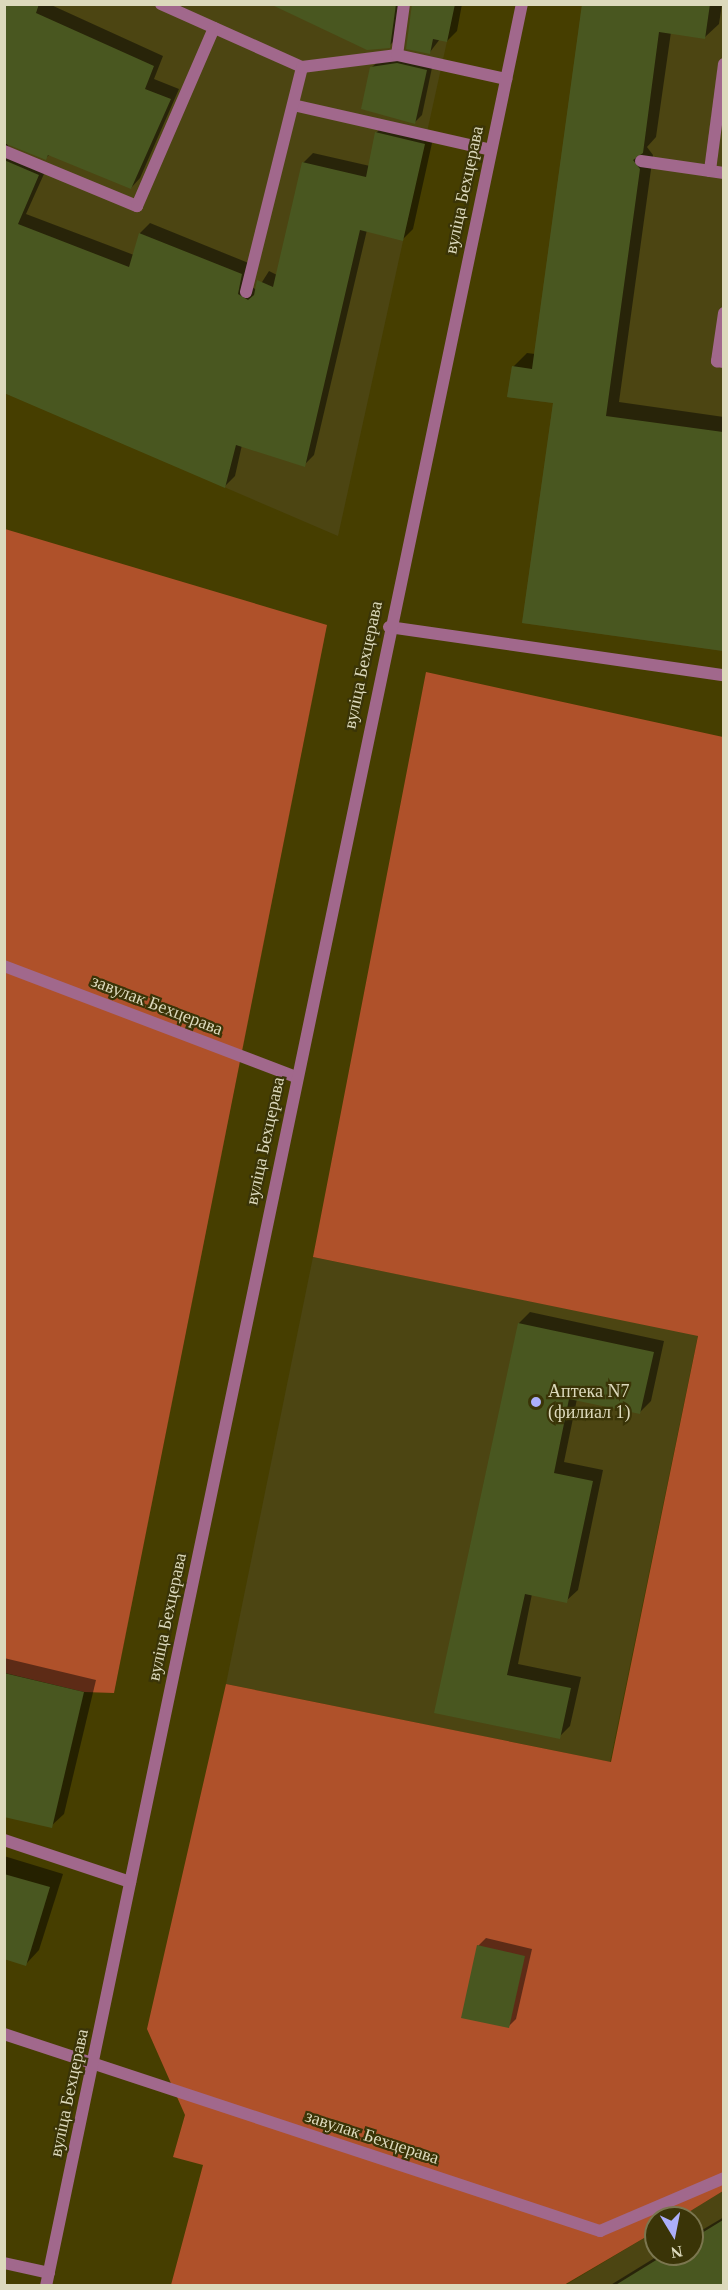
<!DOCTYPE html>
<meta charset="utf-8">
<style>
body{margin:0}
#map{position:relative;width:728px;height:2290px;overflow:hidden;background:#463e00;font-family:Georgia,serif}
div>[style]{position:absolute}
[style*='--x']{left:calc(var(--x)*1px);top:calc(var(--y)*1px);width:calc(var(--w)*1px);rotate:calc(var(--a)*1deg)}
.built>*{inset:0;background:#4c4512}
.forest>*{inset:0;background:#af512a}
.shadow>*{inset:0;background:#0007}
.building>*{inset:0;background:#495720}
.lane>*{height:12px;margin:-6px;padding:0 6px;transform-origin:6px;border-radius:6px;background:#a1688c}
.street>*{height:12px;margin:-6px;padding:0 6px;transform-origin:6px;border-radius:6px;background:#a1688c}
.dots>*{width:16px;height:16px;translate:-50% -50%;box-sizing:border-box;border:3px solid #3a3407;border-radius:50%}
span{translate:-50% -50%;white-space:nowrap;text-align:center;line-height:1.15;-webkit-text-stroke:4.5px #3a3407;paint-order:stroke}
.street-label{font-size:18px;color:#dcd9bc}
.poi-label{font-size:18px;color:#dcd9bc}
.left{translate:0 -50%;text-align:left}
.frame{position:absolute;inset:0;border:6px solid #dcd9bc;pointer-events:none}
.north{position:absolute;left:644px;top:2206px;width:60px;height:60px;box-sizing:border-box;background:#3a3407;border:2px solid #7b764f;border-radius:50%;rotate:170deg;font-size:16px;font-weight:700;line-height:24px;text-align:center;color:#dcd9bc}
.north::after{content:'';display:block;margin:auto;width:21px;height:27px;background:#acaffb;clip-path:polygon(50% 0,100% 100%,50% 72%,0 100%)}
</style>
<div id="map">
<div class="built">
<div style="clip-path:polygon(5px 5px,455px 5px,338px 536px,5px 393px)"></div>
<div style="clip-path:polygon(582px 5px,723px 5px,723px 651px,522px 623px,553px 403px,507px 397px,512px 366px,532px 369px)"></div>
<div style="clip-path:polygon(313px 1257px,698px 1335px,610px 1762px,226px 1684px)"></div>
<div style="clip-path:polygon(723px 2191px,723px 2285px,564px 2286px,656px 2231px,656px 2254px,692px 2254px,692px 2218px,679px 2218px)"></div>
</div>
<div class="forest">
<div style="clip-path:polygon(5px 529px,327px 625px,114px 1693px,84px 1692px,5px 1673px)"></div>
<div style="clip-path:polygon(426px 672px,723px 737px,723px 2191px,679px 2218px,656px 2218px,656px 2231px,564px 2285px,171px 2285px,203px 2165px,173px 2157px,185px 2115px,147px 2029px,226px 1684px,611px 1762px,698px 1336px,313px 1257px)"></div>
</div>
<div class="shadow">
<div style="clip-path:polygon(4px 4px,49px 4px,163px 56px,154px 79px,179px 89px,140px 178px,131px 188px,50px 154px,46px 158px,5px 141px,10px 149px,48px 165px,26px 214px,134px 255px,140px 233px,150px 223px,251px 264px,247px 284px,257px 290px,269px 271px,277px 275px,303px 163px,313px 153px,370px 166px,376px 133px,386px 123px,434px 134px,413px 229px,403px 239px,367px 230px,314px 455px,304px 465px,242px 445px,235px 476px,225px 486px,4px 391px)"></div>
<div style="clip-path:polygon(274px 4px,404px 4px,399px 36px,389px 46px)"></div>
<div style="clip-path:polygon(414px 4px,462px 4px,457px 31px,447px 41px,440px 39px,430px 52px)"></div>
<div style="clip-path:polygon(584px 4px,722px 4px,719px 24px,705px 37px,671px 32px,656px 137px,647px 147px,653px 155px,619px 402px,724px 417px,724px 649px,524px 622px,554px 402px,513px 367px,527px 353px,535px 354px)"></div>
<div style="clip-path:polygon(380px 60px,433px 63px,422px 115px,414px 123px,372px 67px)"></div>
<div style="clip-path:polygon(530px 1312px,664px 1341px,651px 1401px,640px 1412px,577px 1399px,564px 1462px,603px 1470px,578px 1590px,566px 1601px,532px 1594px,518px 1664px,581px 1677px,570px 1726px,559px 1737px,436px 1712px,519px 1323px)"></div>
<div style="clip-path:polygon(4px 1658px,96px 1680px,64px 1814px,51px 1826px,4px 1815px)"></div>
<div style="clip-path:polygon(4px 1856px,63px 1874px,39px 1950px,26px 1964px,4px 1958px)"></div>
<div style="clip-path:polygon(486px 1938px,532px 1949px,516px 2019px,508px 2027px,478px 1946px)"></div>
<div style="clip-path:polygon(724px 2217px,724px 2286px,609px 2286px,661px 2254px,692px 2254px,692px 2236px)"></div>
</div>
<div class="building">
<div style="clip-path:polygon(4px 4px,39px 4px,36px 13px,154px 66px,145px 89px,171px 99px,131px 189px,48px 155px,46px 160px,4px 143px)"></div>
<div style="clip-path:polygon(270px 4px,396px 4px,390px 48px,367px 50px)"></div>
<div style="clip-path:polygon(412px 4px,455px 4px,447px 42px,433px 39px,430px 54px,406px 49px)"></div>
<div style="clip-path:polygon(582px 4px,710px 4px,705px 39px,659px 32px,643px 153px,633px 160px,640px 169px,606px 416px,723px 432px,723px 651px,522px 623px,553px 403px,507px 397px,512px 366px,532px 369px)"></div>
<div style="clip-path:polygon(397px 63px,427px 70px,415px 124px,361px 109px,370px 67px)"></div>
<div style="clip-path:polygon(375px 132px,425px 144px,403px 241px,360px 230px,305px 467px,236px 445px,225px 488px,4px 393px,4px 160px,39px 175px,18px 224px,129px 267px,139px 233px,242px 274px,238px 294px,248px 300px,254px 295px,257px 280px,273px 287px,302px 162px,366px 177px)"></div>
<div style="clip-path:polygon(518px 1323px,654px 1352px,640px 1414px,569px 1399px,554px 1473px,593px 1481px,567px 1603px,525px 1594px,507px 1675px,571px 1688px,560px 1739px,434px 1713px)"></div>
<div style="clip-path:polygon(4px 1673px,84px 1692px,52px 1828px,4px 1817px)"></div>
<div style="clip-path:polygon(4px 1874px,50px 1887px,26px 1966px,4px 1959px)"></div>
<div style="clip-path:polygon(477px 1945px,525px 1956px,509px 2028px,461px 2018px)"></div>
<div style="clip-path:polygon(723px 2220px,723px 2286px,614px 2286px,666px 2254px,692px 2254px,692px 2239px)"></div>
</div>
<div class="lane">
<div style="--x:161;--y:4;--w:154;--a:24.1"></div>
<div style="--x:397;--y:55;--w:51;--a:-82.2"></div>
<div style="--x:724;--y:64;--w:108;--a:97.5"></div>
<div style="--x:710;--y:171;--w:14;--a:8"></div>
<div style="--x:293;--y:105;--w:203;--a:12.8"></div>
<div style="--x:4;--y:151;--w:144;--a:22.5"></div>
<div style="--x:137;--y:206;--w:194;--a:-66.6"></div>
<div style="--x:641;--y:161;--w:70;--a:8.2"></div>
<div style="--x:246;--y:292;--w:232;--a:-76"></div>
<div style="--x:302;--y:67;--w:96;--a:-7.2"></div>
<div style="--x:397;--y:55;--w:112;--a:12.4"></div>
<div style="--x:724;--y:313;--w:49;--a:98.3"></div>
<div style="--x:717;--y:361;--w:7;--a:8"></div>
<div style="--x:389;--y:627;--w:338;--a:8.2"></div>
<div style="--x:4;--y:1840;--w:133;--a:18.4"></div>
<div style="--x:4;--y:2034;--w:628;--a:18.29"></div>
<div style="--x:600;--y:2231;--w:135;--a:-23.1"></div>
<div style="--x:4;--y:2263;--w:46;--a:12.5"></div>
</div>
<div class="street">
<div style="--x:4;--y:966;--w:312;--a:20.8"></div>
<div style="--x:46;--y:2286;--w:2331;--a:-78.22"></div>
</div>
<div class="dots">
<div style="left:536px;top:1402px;background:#acaffb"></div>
</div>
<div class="street-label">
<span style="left:464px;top:190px;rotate:-78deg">вуліца Бехцерава</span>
<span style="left:363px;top:665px;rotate:-78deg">вуліца Бехцерава</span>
<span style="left:157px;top:1005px;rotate:21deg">завулак Бехцерава</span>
<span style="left:265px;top:1141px;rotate:-78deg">вуліца Бехцерава</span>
<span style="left:167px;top:1617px;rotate:-78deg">вуліца Бехцерава</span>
<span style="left:69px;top:2093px;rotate:-78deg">вуліца Бехцерава</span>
<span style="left:372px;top:2137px;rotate:18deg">завулак Бехцерава</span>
</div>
<div class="poi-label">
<span class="left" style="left:548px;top:1402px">Аптека N7<br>(филиал 1)</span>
</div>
<div class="frame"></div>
<div class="north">N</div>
</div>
